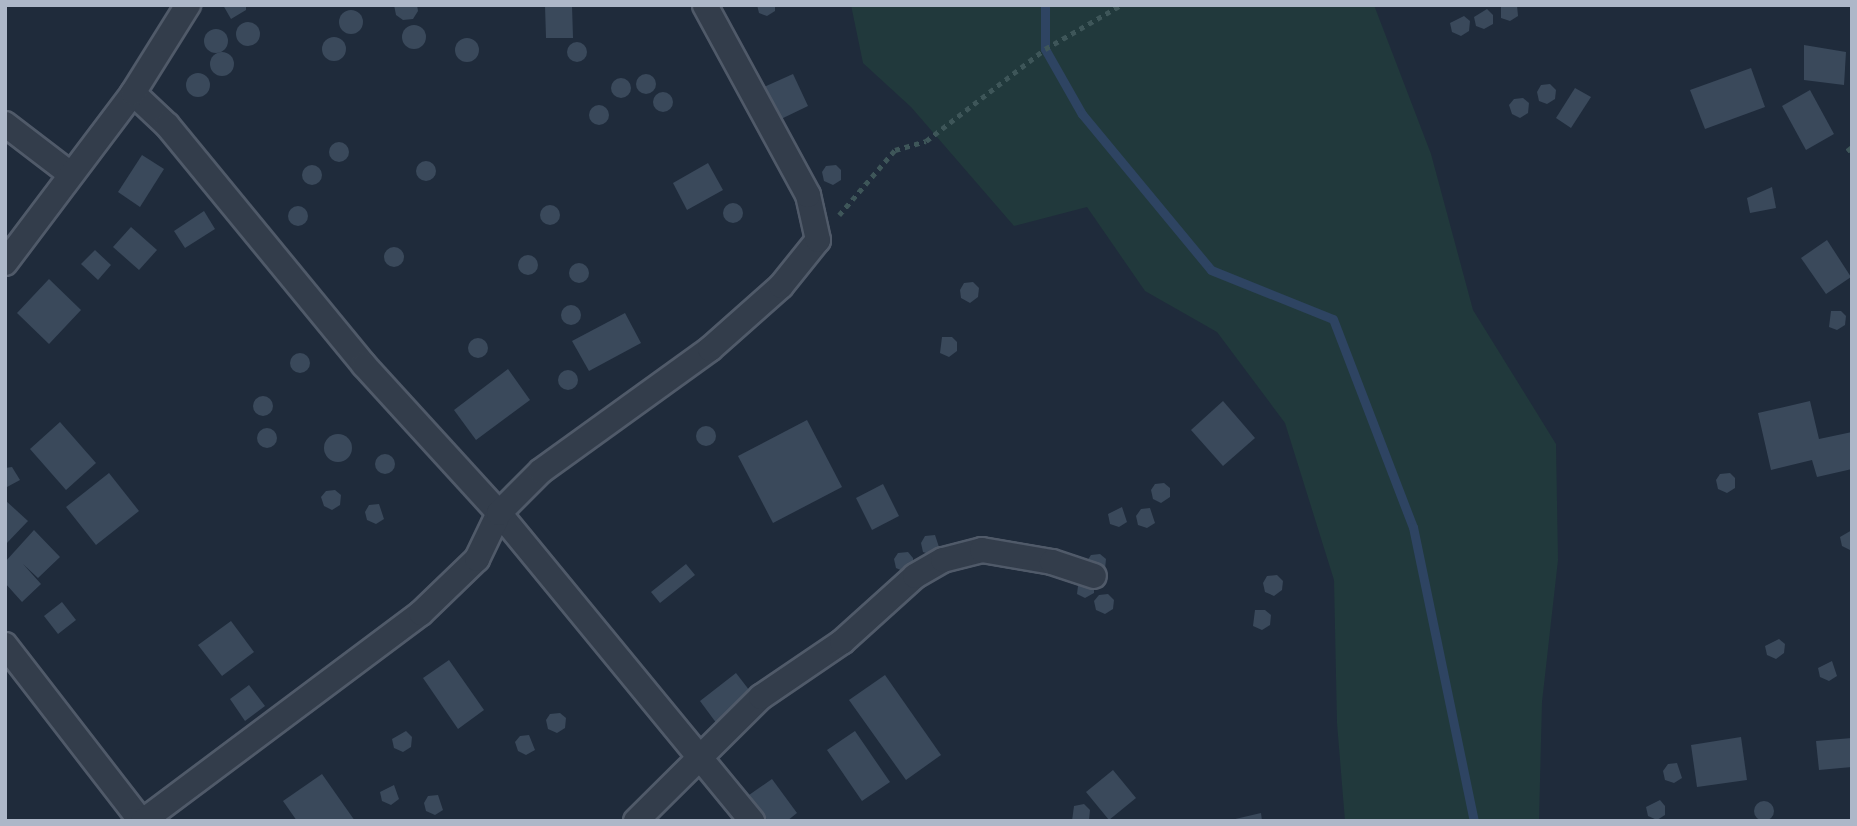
<!DOCTYPE html>
<style>
body{margin:0}
#map{position:relative;width:1857px;height:826px;overflow:hidden;background:#1f2b3b;font-family:"Exo 2",sans-serif}
div>[style]{position:absolute}
[style*='--x']{left:calc(var(--x)*1px);top:calc(var(--y)*1px);width:calc(var(--w)*1px);rotate:calc(var(--a)*1deg)}
.green>*{inset:0;background:#21393c}
.stream>*{height:9px;margin:-4.5px;padding:0 4.5px;transform-origin:4.5px;border-radius:4.5px;background:#2e4462}
.building>*{inset:0;background:#3a495b}
.round{border-radius:50%}
.path>*{height:4.5px;margin-top:-2.25px;transform-origin:0;background:repeating-linear-gradient(90deg,#3e5659 0 5px,transparent 0 10px)}
.roads{filter:drop-shadow(2px 0 #505a69) drop-shadow(-2px 0 #505a69) drop-shadow(0 2px #505a69) drop-shadow(0 -2px #505a69)}
.minor>*{height:24px;margin:-12px;padding:0 12px;transform-origin:12px;border-radius:12px;background:#333d4b}
span{translate:-50% -50%;white-space:nowrap;text-align:center;line-height:1.15;-webkit-text-stroke:5px #182230;paint-order:stroke}
.frame{position:absolute;inset:0;border:7px solid #adb7c8;pointer-events:none}
</style>
<div id="map">
<div class="green">
<div style="clip-path:polygon(851px 5px,1374px 5px,1431px 154px,1473px 310px,1556px 444px,1558px 560px,1542px 702px,1539px 821px,1345px 821px,1337px 723px,1334px 580px,1285px 423px,1217px 332px,1145px 291px,1087px 207px,1014px 226px,911px 107px,863px 63px)"></div>
</div>
<div class="stream">
<div style="--x:1045;--y:5;--w:44;--a:90"></div>
<div style="--x:1045;--y:49;--w:75;--a:60.4"></div>
<div style="--x:1082;--y:114;--w:202;--a:50.4"></div>
<div style="--x:1211;--y:270;--w:131;--a:21.9"></div>
<div style="--x:1333;--y:319;--w:223;--a:69"></div>
<div style="--x:1413;--y:527;--w:300;--a:78.3"></div>
</div>
<div class="building">
<div style="clip-path:polygon(223px 5px,246px 5px,246px 10px,231px 19px)"></div>
<div style="clip-path:polygon(394px 5px,417px 5px,418px 11px,413px 19px,403px 20px,396px 15px)"></div>
<div style="clip-path:polygon(545px 5px,572px 5px,573px 38px,546px 38px)"></div>
<div style="clip-path:polygon(757px 5px,775px 5px,775px 11px,767px 16px,759px 13px)"></div>
<div style="clip-path:polygon(1501px 5px,1517px 5px,1518px 16px,1510px 21px,1501px 18px)"></div>
<div style="clip-path:polygon(1487px 9px,1493px 15px,1493px 24px,1484px 29px,1476px 26px,1474px 17px)"></div>
<div class="round" style="left:339px;top:10px;width:24px;height:24px"></div>
<div style="clip-path:polygon(1464px 16px,1470px 21px,1469px 31px,1461px 36px,1452px 32px,1450px 23px)"></div>
<div class="round" style="left:236px;top:22px;width:24px;height:24px"></div>
<div class="round" style="left:402px;top:25px;width:24px;height:24px"></div>
<div class="round" style="left:204px;top:29px;width:24px;height:24px"></div>
<div class="round" style="left:322px;top:37px;width:24px;height:24px"></div>
<div class="round" style="left:455px;top:38px;width:24px;height:24px"></div>
<div class="round" style="left:567px;top:42px;width:20px;height:20px"></div>
<div style="clip-path:polygon(1804px 45px,1846px 52px,1844px 85px,1804px 80px)"></div>
<div class="round" style="left:210px;top:52px;width:24px;height:24px"></div>
<div style="clip-path:polygon(1751px 68px,1765px 107px,1705px 129px,1690px 90px)"></div>
<div class="round" style="left:186px;top:73px;width:24px;height:24px"></div>
<div style="clip-path:polygon(793px 74px,808px 106px,779px 120px,764px 87px)"></div>
<div class="round" style="left:636px;top:74px;width:20px;height:20px"></div>
<div class="round" style="left:611px;top:78px;width:20px;height:20px"></div>
<div style="clip-path:polygon(1550px 84px,1556px 90px,1555px 99px,1547px 104px,1539px 101px,1537px 92px,1541px 85px)"></div>
<div style="clip-path:polygon(1575px 88px,1591px 97px,1571px 128px,1556px 118px)"></div>
<div style="clip-path:polygon(1810px 90px,1834px 134px,1806px 150px,1782px 106px)"></div>
<div class="round" style="left:653px;top:92px;width:20px;height:20px"></div>
<div style="clip-path:polygon(1523px 98px,1529px 103px,1528px 113px,1520px 118px,1512px 114px,1509px 105px,1514px 99px)"></div>
<div class="round" style="left:589px;top:105px;width:20px;height:20px"></div>
<div class="round" style="left:329px;top:142px;width:20px;height:20px"></div>
<div style="clip-path:polygon(142px 155px,164px 169px,140px 207px,118px 192px)"></div>
<div class="round" style="left:416px;top:161px;width:20px;height:20px"></div>
<div style="clip-path:polygon(708px 163px,723px 190px,687px 210px,673px 183px)"></div>
<div style="clip-path:polygon(836px 165px,841px 170px,841px 180px,833px 185px,824px 181px,822px 172px,826px 166px)"></div>
<div class="round" style="left:302px;top:165px;width:20px;height:20px"></div>
<div style="clip-path:polygon(1772px 187px,1776px 208px,1750px 213px,1747px 198px)"></div>
<div class="round" style="left:723px;top:203px;width:20px;height:20px"></div>
<div class="round" style="left:540px;top:205px;width:20px;height:20px"></div>
<div class="round" style="left:288px;top:206px;width:20px;height:20px"></div>
<div style="clip-path:polygon(204px 211px,215px 229px,185px 248px,174px 231px)"></div>
<div style="clip-path:polygon(131px 227px,157px 250px,139px 270px,113px 247px)"></div>
<div style="clip-path:polygon(1827px 240px,1851px 277px,1826px 294px,1801px 258px)"></div>
<div class="round" style="left:384px;top:247px;width:20px;height:20px"></div>
<div style="clip-path:polygon(95px 250px,111px 265px,98px 280px,81px 264px)"></div>
<div class="round" style="left:518px;top:255px;width:20px;height:20px"></div>
<div class="round" style="left:569px;top:263px;width:20px;height:20px"></div>
<div style="clip-path:polygon(49px 279px,81px 310px,49px 344px,17px 313px)"></div>
<div style="clip-path:polygon(973px 282px,979px 288px,978px 297px,970px 303px,961px 298px,960px 290px,964px 283px)"></div>
<div class="round" style="left:561px;top:305px;width:20px;height:20px"></div>
<div style="clip-path:polygon(1831px 311px,1841px 311px,1846px 316px,1845px 325px,1837px 330px,1829px 327px)"></div>
<div style="clip-path:polygon(625px 313px,641px 343px,589px 371px,572px 341px)"></div>
<div style="clip-path:polygon(942px 337px,952px 337px,957px 342px,957px 351px,949px 357px,940px 353px)"></div>
<div class="round" style="left:468px;top:338px;width:20px;height:20px"></div>
<div class="round" style="left:290px;top:353px;width:20px;height:20px"></div>
<div style="clip-path:polygon(508px 369px,530px 400px,476px 440px,454px 410px)"></div>
<div class="round" style="left:558px;top:370px;width:20px;height:20px"></div>
<div class="round" style="left:253px;top:396px;width:20px;height:20px"></div>
<div style="clip-path:polygon(1223px 401px,1255px 438px,1223px 466px,1191px 430px)"></div>
<div style="clip-path:polygon(1810px 401px,1819px 439px,1852px 432px,1852px 469px,1817px 477px,1812px 460px,1771px 470px,1758px 413px)"></div>
<div style="clip-path:polygon(807px 420px,842px 487px,773px 523px,738px 456px)"></div>
<div style="clip-path:polygon(60px 422px,96px 463px,66px 490px,30px 449px)"></div>
<div class="round" style="left:696px;top:426px;width:20px;height:20px"></div>
<div class="round" style="left:257px;top:428px;width:20px;height:20px"></div>
<div class="round" style="left:324px;top:434px;width:28px;height:28px"></div>
<div class="round" style="left:375px;top:454px;width:20px;height:20px"></div>
<div style="clip-path:polygon(12px 467px,20px 480px,7px 487px,5px 468px)"></div>
<div style="clip-path:polygon(109px 473px,139px 511px,96px 545px,66px 507px)"></div>
<div style="clip-path:polygon(1730px 473px,1735px 478px,1735px 488px,1727px 493px,1718px 489px,1716px 480px,1720px 474px)"></div>
<div style="clip-path:polygon(1164px 483px,1170px 488px,1170px 497px,1161px 503px,1153px 499px,1151px 490px,1155px 484px)"></div>
<div style="clip-path:polygon(883px 484px,899px 516px,872px 530px,856px 498px)"></div>
<div style="clip-path:polygon(335px 490px,341px 495px,340px 505px,332px 510px,324px 506px,321px 497px,326px 491px)"></div>
<div style="clip-path:polygon(5px 500px,28px 521px,5px 545px)"></div>
<div style="clip-path:polygon(379px 504px,384px 519px,376px 524px,367px 520px,365px 512px,369px 505px)"></div>
<div style="clip-path:polygon(1122px 507px,1127px 522px,1119px 527px,1110px 524px,1108px 514px)"></div>
<div style="clip-path:polygon(1150px 508px,1155px 523px,1147px 528px,1138px 525px,1136px 516px,1141px 509px)"></div>
<div style="clip-path:polygon(34px 530px,60px 557px,38px 578px,23px 564px,41px 584px,22px 602px,5px 583px,5px 562px)"></div>
<div style="clip-path:polygon(1852px 530px,1852px 549px,1850px 550px,1842px 546px,1840px 537px)"></div>
<div style="clip-path:polygon(935px 535px,940px 550px,932px 555px,923px 552px,921px 543px,925px 536px)"></div>
<div style="clip-path:polygon(908px 552px,913px 558px,913px 567px,905px 572px,896px 568px,894px 559px,898px 553px)"></div>
<div style="clip-path:polygon(1100px 554px,1106px 559px,1105px 569px,1097px 574px,1087px 561px,1091px 555px)"></div>
<div style="clip-path:polygon(686px 564px,695px 575px,660px 603px,651px 592px)"></div>
<div style="clip-path:polygon(1277px 575px,1283px 581px,1282px 590px,1274px 596px,1265px 592px,1263px 583px,1267px 576px)"></div>
<div style="clip-path:polygon(1079px 578px,1094px 583px,1094px 593px,1085px 598px,1077px 594px)"></div>
<div style="clip-path:polygon(1108px 594px,1114px 600px,1113px 609px,1105px 614px,1096px 610px,1094px 601px,1099px 595px)"></div>
<div style="clip-path:polygon(62px 602px,76px 620px,58px 634px,44px 616px)"></div>
<div style="clip-path:polygon(1255px 610px,1265px 610px,1271px 615px,1270px 625px,1262px 630px,1253px 626px)"></div>
<div style="clip-path:polygon(231px 621px,254px 652px,222px 676px,198px 645px)"></div>
<div style="clip-path:polygon(1779px 639px,1785px 644px,1784px 653px,1776px 659px,1767px 655px,1765px 646px)"></div>
<div style="clip-path:polygon(449px 660px,484px 710px,458px 729px,423px 678px)"></div>
<div style="clip-path:polygon(1832px 661px,1837px 676px,1829px 681px,1820px 677px,1818px 668px)"></div>
<div style="clip-path:polygon(736px 673px,753px 695px,717px 724px,700px 701px)"></div>
<div style="clip-path:polygon(885px 675px,941px 755px,906px 780px,849px 700px)"></div>
<div style="clip-path:polygon(249px 685px,265px 706px,245px 721px,230px 699px)"></div>
<div style="clip-path:polygon(560px 713px,566px 718px,565px 728px,557px 733px,548px 729px,546px 720px,550px 714px)"></div>
<div style="clip-path:polygon(406px 731px,412px 737px,411px 747px,403px 752px,394px 748px,392px 739px)"></div>
<div style="clip-path:polygon(855px 731px,890px 782px,862px 801px,827px 750px)"></div>
<div style="clip-path:polygon(529px 735px,535px 750px,526px 755px,518px 751px,515px 742px,520px 736px)"></div>
<div style="clip-path:polygon(1741px 737px,1747px 780px,1697px 787px,1691px 745px)"></div>
<div style="clip-path:polygon(1852px 738px,1852px 767px,1819px 770px,1816px 741px)"></div>
<div style="clip-path:polygon(1677px 763px,1682px 778px,1674px 783px,1665px 780px,1663px 771px,1668px 764px)"></div>
<div style="clip-path:polygon(1113px 770px,1136px 798px,1109px 820px,1086px 792px)"></div>
<div style="clip-path:polygon(322px 774px,355px 821px,297px 821px,283px 801px)"></div>
<div style="clip-path:polygon(772px 779px,797px 813px,787px 821px,768px 821px,749px 795px)"></div>
<div style="clip-path:polygon(394px 785px,399px 799px,391px 805px,382px 801px,380px 792px)"></div>
<div style="clip-path:polygon(438px 795px,443px 810px,435px 815px,426px 811px,424px 803px,428px 796px)"></div>
<div style="clip-path:polygon(1660px 800px,1665px 806px,1665px 815px,1657px 820px,1648px 816px,1646px 807px)"></div>
<div class="round" style="left:1754px;top:801px;width:20px;height:20px"></div>
<div style="clip-path:polygon(1084px 804px,1090px 810px,1089px 820px,1072px 821px,1074px 806px)"></div>
<div style="clip-path:polygon(1261px 813px,1262px 821px,1231px 821px,1231px 820px)"></div>
</div>
<div class="path">
<div style="--x:1847;--y:151;--w:6;--a:-39"></div>
<div style="--x:839;--y:215;--w:86;--a:-49.3"></div>
<div style="--x:895;--y:150;--w:32;--a:-16"></div>
<div style="--x:926;--y:141;--w:150;--a:-37.7"></div>
<div style="--x:1045;--y:49;--w:88;--a:-30.1"></div>
</div>
<div class="roads">
<div class="minor">
<div style="--x:133;--y:93;--w:47;--a:43.3"></div>
<div style="--x:167;--y:125;--w:310;--a:50.6"></div>
<div style="--x:364;--y:365;--w:200;--a:47.6"></div>
<div style="--x:499;--y:513;--w:399;--a:50.6"></div>
<div style="--x:5;--y:124;--w:81;--a:37.4"></div>
<div style="--x:5;--y:263;--w:213;--a:-53"></div>
<div style="--x:133;--y:93;--w:104;--a:-58"></div>
<div style="--x:5;--y:645;--w:222;--a:52.3"></div>
<div style="--x:143;--y:821;--w:347;--a:-36.8"></div>
<div style="--x:421;--y:613;--w:78;--a:-44"></div>
<div style="--x:477;--y:559;--w:51;--a:-64.4"></div>
<div style="--x:499;--y:513;--w:59;--a:-45"></div>
<div style="--x:541;--y:471;--w:208;--a:-35.8"></div>
<div style="--x:710;--y:349;--w:95;--a:-41.6"></div>
<div style="--x:781;--y:286;--w:59;--a:-51.2"></div>
<div style="--x:818;--y:240;--w:46;--a:-102.5"></div>
<div style="--x:808;--y:195;--w:216;--a:-118.5"></div>
<div style="--x:636;--y:821;--w:176;--a:-44.8"></div>
<div style="--x:761;--y:697;--w:98;--a:-34.2"></div>
<div style="--x:842;--y:642;--w:98;--a:-42.1"></div>
<div style="--x:915;--y:576;--w:32;--a:-30"></div>
<div style="--x:943;--y:560;--w:40;--a:-14.4"></div>
<div style="--x:982;--y:550;--w:71;--a:9.7"></div>
<div style="--x:1052;--y:562;--w:44;--a:18.4"></div>
</div>
</div>
<div class="frame"></div>
</div>
